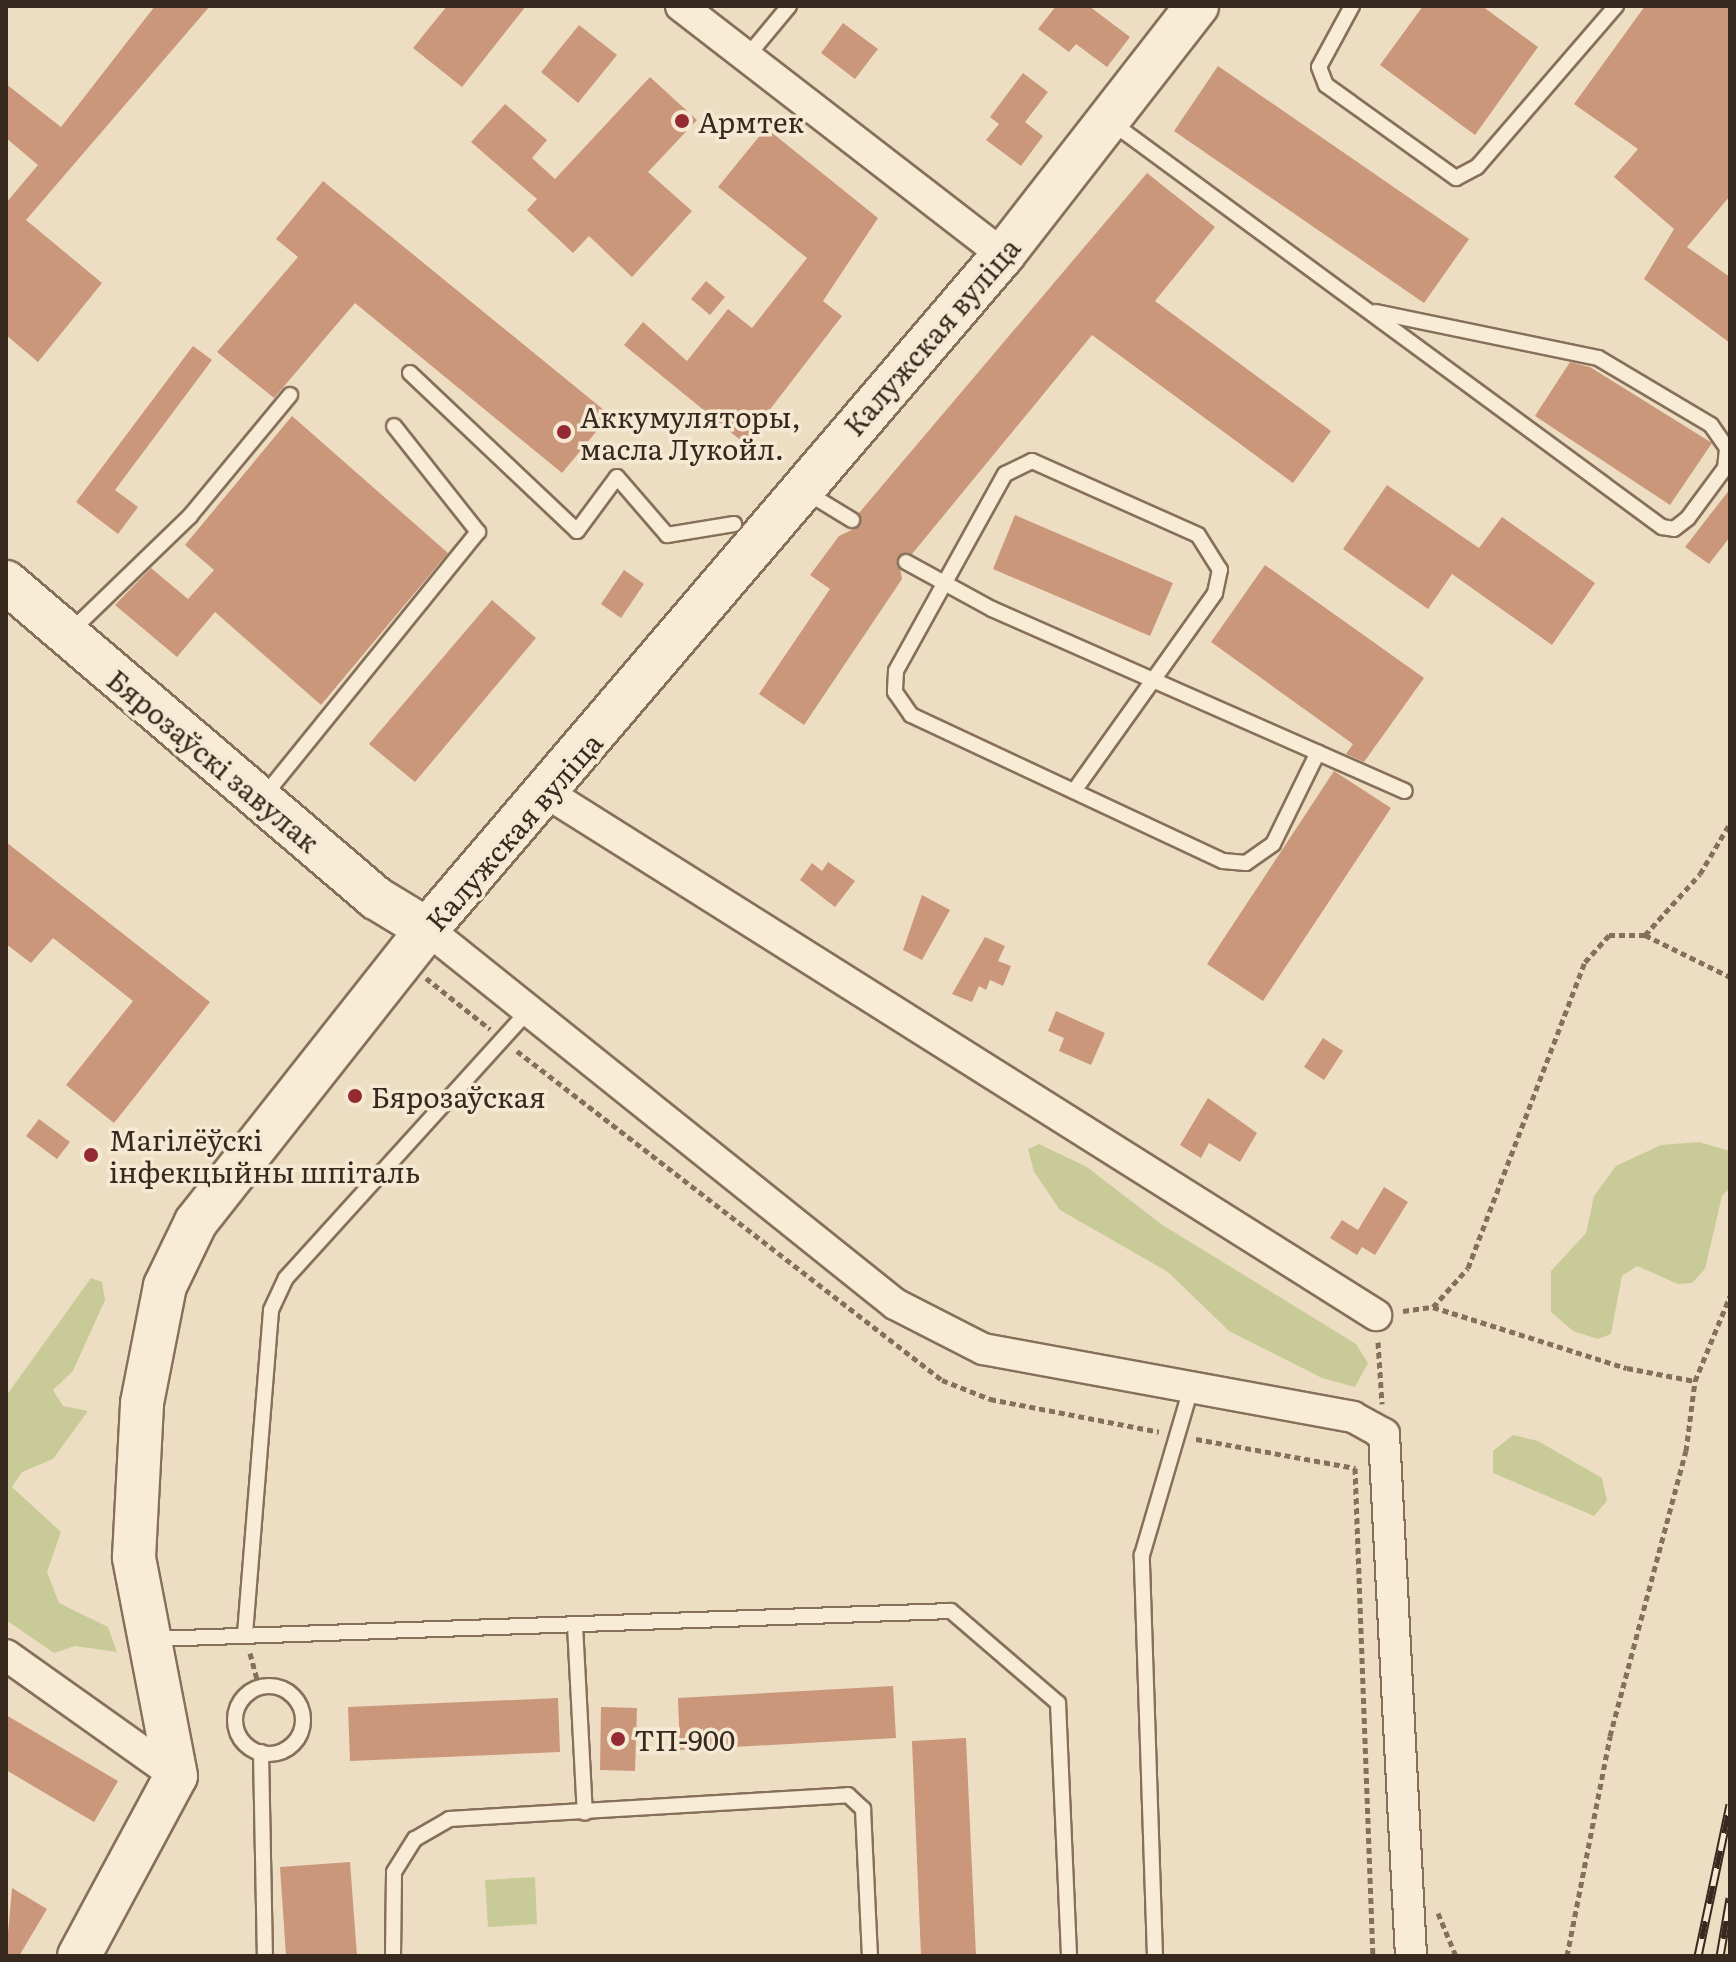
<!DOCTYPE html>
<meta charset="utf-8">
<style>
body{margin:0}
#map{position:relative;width:1736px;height:1962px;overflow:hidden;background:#eddec3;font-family:Literata,serif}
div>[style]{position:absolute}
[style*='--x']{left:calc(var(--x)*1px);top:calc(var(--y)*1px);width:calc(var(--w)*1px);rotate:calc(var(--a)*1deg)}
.green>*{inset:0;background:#c8cb98}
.building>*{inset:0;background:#cb977a}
.path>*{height:5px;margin-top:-2.5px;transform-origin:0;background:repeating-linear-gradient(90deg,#87705a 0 6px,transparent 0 10px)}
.roads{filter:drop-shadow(2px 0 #87705a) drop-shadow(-2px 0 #87705a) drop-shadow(0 2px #87705a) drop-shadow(0 -2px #87705a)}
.lane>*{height:14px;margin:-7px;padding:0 7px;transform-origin:7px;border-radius:7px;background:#f8ecd7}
.lane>.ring{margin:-7px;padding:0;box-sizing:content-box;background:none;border:14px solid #f8ecd7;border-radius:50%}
.street>*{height:30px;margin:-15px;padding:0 15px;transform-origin:15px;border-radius:15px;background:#f8ecd7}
.secondary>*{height:42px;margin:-21px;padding:0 21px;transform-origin:21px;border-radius:21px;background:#f8ecd7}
.rail>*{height:9px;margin-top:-4.5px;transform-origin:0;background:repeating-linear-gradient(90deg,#f5e9d3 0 18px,#38291e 0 36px);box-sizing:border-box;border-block:2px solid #38291e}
.dots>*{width:22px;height:22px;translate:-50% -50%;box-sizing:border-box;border:4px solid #f5e9d3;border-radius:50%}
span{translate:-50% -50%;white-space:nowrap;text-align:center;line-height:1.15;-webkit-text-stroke:7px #f5e9d3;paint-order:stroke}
.poi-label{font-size:28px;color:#38291e}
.left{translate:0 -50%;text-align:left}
.street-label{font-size:28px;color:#38291e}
.frame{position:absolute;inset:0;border:8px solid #38291e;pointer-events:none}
</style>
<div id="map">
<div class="green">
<div style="clip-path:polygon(1699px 1142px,1730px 1151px,1730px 1188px,1722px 1196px,1705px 1269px,1692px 1283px,1678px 1284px,1637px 1266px,1622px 1276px,1611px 1334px,1598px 1339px,1573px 1331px,1551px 1312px,1551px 1271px,1586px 1233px,1594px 1196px,1616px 1166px,1661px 1145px)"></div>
<div style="clip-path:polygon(1039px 1144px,1087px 1167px,1161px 1224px,1356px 1344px,1368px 1363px,1355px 1387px,1322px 1378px,1229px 1331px,1168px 1272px,1060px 1210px,1034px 1172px,1028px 1149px)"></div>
<div style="clip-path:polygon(91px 1278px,102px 1282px,105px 1300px,73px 1371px,53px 1390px,63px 1406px,88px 1411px,53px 1459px,22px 1472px,12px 1487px,61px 1532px,47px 1572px,59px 1603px,108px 1627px,117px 1652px,75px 1646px,54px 1653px,6px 1620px,6px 1396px)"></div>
<div style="clip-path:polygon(1513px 1435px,1538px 1441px,1602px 1478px,1607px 1501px,1594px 1516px,1493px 1473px,1493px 1451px)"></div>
<div style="clip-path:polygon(535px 1877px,537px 1924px,488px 1927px,485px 1880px)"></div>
</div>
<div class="building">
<div style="clip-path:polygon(155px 6px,210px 6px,26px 220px,102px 283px,38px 362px,6px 335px,6px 203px,38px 165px,6px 138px,6px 84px,61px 127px)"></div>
<div style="clip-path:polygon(447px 6px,526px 6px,462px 87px,413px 48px)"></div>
<div style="clip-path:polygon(1056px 6px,1089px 6px,1130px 37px,1107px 67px,1076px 44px,1069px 52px,1038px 29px)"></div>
<div style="clip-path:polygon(1423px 6px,1482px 6px,1538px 47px,1475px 135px,1380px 65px)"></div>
<div style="clip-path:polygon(1645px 6px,1730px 6px,1730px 196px,1687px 247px,1730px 277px,1730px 343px,1644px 279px,1674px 229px,1614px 177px,1638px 149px,1574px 104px)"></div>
<div style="clip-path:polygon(843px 23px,878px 49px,855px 79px,821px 53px)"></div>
<div style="clip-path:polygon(579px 25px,617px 55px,578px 103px,541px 72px)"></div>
<div style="clip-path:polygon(1218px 66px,1469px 239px,1424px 303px,1174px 131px)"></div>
<div style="clip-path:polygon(1023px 73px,1048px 92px,1025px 122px,1043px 136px,1021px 166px,986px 140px,999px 124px,990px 117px)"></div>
<div style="clip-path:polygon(650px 77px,697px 120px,648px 172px,692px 211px,632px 277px,589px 236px,573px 253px,527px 210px,537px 199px,471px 142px,505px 104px,547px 140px,532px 158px,555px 179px)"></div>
<div style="clip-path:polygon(766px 128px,878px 218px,823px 301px,842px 316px,744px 443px,624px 345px,643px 322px,687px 361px,728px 309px,752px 328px,807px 258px,718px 187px)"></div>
<div style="clip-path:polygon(1147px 173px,1215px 227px,1155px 301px,1331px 431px,1293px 483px,1092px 335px,912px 554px,898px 557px,902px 579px,804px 725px,759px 694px,830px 589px,810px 575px,839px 536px,860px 526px,859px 513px)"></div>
<div style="clip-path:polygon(323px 181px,610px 415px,562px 473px,355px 303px,274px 398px,217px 352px,298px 257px,276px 239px)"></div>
<div style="clip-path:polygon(706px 281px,725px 297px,710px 315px,691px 299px)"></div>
<div style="clip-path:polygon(193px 346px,212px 360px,115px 490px,138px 507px,118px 534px,76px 502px)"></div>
<div style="clip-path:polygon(1570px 362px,1590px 367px,1712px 443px,1670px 505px,1535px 416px)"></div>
<div style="clip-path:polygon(292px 416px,448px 553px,321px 705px,215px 612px,177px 657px,115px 605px,151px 568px,188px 599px,214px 570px,185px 545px)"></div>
<div style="clip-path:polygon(1387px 485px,1479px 548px,1502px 517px,1595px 583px,1552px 645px,1452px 574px,1428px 609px,1343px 549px)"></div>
<div style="clip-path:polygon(1730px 489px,1730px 537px,1709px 564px,1685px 547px)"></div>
<div style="clip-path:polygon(1015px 515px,1173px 583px,1150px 636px,993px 569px)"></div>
<div style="clip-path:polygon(1265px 565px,1424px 678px,1364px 762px,1346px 754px,1353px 744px,1211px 642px)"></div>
<div style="clip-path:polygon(624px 570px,644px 584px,621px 618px,601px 604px)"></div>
<div style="clip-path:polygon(492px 600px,536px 638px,415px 782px,369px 744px)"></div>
<div style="clip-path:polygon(1334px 771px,1391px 808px,1263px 1001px,1207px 964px)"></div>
<div style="clip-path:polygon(6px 842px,210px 1002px,114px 1123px,66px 1085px,133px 1001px,53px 938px,31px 963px,6px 944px)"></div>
<div style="clip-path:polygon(828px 862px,855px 881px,835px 907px,800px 880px,812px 863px,822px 871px)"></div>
<div style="clip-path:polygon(922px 895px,950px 910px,922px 960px,903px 950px)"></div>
<div style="clip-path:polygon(985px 937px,1005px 946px,998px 961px,1011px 966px,1003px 986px,990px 980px,986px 990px,979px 986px,972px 1002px,952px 994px)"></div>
<div style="clip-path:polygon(1056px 1011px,1105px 1033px,1091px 1065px,1059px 1051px,1064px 1038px,1048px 1031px)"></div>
<div style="clip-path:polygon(1323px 1038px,1343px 1051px,1324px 1080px,1304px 1067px)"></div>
<div style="clip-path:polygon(1208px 1098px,1257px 1133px,1240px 1162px,1209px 1143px,1201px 1158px,1180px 1145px)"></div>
<div style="clip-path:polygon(39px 1119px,70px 1142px,57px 1159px,26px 1136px)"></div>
<div style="clip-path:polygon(1384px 1187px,1408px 1202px,1375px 1255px,1362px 1247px,1357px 1255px,1330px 1238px,1342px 1220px,1358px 1230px)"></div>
<div style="clip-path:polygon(893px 1686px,896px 1738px,680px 1750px,678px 1698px)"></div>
<div style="clip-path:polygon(558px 1698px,560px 1752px,350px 1761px,348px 1707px)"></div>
<div style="clip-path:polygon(601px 1707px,637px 1708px,635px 1771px,600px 1770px)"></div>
<div style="clip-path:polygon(6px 1715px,118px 1781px,94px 1822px,6px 1770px)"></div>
<div style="clip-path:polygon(966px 1738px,976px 1956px,921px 1956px,912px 1741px)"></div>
<div style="clip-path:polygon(350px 1862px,357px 1956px,286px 1956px,280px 1867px)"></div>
<div style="clip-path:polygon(12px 1888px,47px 1909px,19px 1956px,6px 1956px)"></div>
</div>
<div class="path">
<div style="--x:1645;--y:935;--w:82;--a:-48"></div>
<div style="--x:1700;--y:874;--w:59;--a:-59.5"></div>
<div style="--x:426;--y:978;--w:82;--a:38.6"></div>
<div style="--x:517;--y:1051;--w:537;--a:37.74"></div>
<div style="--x:942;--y:1380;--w:52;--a:21.6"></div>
<div style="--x:990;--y:1399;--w:172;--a:11"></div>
<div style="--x:1433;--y:1307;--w:52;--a:-48.1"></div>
<div style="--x:1468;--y:1268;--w:328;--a:-69.1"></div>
<div style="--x:1585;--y:962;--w:36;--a:-48"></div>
<div style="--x:1609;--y:935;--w:36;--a:0"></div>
<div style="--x:1645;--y:935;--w:95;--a:26.3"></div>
<div style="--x:1403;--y:1311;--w:30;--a:-8"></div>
<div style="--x:1433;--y:1307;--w:203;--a:17.5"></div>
<div style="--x:1627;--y:1368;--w:69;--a:10.8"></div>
<div style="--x:1695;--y:1381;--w:92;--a:-67.6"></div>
<div style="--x:1378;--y:1342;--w:62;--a:86.3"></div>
<div style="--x:1196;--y:1439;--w:162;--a:10.3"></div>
<div style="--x:1355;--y:1468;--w:488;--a:87.9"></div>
<div style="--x:250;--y:1653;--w:35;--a:75"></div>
<div style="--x:1438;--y:1913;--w:47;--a:67.3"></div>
<div style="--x:1567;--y:1956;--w:224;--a:-78.9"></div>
<div style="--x:1610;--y:1736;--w:295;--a:-75.1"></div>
<div style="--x:1686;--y:1451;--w:71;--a:-82.7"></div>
</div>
<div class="roads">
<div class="lane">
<div style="--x:1352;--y:6;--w:69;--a:118.4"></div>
<div style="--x:1319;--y:67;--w:19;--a:69"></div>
<div style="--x:1326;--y:85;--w:160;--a:35.6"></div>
<div style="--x:1456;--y:178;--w:24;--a:-28"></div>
<div style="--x:1477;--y:167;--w:213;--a:-49.2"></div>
<div style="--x:745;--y:59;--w:69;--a:-50.3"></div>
<div style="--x:1111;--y:122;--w:684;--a:36.32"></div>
<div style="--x:1662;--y:527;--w:12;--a:9"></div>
<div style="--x:1674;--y:529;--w:18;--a:-38"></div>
<div style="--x:1688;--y:518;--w:62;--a:-53.5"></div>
<div style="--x:1725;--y:468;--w:20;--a:-84"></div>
<div style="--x:1727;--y:448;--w:28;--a:-125"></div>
<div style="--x:1711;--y:425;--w:131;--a:-149.3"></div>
<div style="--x:1598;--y:358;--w:227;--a:-168.3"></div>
<div style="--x:410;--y:373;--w:230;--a:43.4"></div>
<div style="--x:577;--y:531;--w:67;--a:-53.5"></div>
<div style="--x:617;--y:477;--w:77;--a:49.2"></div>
<div style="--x:667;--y:535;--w:68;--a:-9.3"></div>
<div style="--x:806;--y:492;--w:54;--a:31.3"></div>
<div style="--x:906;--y:562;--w:98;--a:28.7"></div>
<div style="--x:992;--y:609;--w:451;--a:23.8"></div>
<div style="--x:70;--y:632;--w:167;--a:-44"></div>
<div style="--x:190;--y:516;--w:157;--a:-50.4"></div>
<div style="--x:1074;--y:791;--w:243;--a:-54.5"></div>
<div style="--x:1215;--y:593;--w:24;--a:-78"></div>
<div style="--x:1220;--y:570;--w:41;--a:-122.2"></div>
<div style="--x:1198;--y:535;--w:182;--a:-156"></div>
<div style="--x:1032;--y:461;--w:30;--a:154"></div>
<div style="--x:1005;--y:474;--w:225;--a:119"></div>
<div style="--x:896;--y:671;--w:21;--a:93"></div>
<div style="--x:895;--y:692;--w:28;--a:55"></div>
<div style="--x:911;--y:715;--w:344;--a:25.1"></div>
<div style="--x:1223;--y:861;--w:23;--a:5"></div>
<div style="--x:1246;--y:863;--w:33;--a:-35"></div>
<div style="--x:1273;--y:844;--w:102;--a:-63.9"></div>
<div style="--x:264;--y:796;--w:340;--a:-51"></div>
<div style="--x:478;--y:532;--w:135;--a:-128.4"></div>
<div style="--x:575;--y:1625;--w:188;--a:87"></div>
<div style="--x:245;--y:1634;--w:325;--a:-85.4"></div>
<div style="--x:271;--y:1310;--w:35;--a:-65"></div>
<div style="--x:286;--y:1278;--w:360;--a:-47.8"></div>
<div style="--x:154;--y:1639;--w:797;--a:-2.01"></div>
<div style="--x:951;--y:1611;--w:141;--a:40.7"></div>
<div style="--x:1058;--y:1703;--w:253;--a:87.5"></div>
<div class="ring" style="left:235px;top:1686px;width:54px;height:54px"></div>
<div style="--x:261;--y:1752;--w:204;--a:88.9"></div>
<div style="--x:393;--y:1956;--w:84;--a:-89.3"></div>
<div style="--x:394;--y:1872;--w:39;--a:-58"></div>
<div style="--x:415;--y:1839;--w:39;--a:-30"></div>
<div style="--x:449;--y:1819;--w:400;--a:-3.4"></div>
<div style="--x:848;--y:1795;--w:21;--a:43"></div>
<div style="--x:863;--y:1809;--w:147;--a:87.3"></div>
<div style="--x:1155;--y:1956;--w:401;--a:-91.9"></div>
<div style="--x:1142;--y:1555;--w:173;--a:-73.6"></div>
</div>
<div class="street">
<div style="--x:681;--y:6;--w:407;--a:37.7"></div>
<div style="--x:547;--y:793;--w:980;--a:32.2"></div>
<div style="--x:427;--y:929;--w:600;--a:38.7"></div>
<div style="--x:895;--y:1304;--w:99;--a:27.1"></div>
<div style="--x:983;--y:1349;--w:376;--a:10.4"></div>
<div style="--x:1353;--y:1417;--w:35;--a:29"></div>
<div style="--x:1384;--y:1434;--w:523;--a:87.04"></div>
<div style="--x:6;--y:1655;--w:209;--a:35.4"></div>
</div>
<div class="secondary">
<div style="--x:6;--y:582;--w:487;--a:40.5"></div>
<div style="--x:376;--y:898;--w:60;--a:31.3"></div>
<div style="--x:79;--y:1956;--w:204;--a:-61.7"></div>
<div style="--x:176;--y:1776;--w:223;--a:-100.9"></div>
<div style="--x:134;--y:1557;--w:154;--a:-87"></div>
<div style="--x:142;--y:1403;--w:119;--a:-78.9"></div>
<div style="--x:165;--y:1286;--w:71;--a:-64.2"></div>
<div style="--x:196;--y:1222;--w:373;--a:-51.7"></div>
<div style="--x:427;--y:929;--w:887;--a:-49.48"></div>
<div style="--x:1003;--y:255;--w:316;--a:-52.1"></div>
</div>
</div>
<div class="rail">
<div style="--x:1698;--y:1956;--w:155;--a:-78.1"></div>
<div style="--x:1720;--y:1956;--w:59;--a:-80.2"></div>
</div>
<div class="dots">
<div style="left:682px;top:121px;background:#952b32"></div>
<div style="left:564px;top:432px;background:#952b32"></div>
<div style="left:355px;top:1096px;background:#952b32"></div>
<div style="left:91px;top:1155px;background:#952b32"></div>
<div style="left:618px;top:1739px;background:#952b32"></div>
</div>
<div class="poi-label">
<span class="left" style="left:698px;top:121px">Армтек</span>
<span class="left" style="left:580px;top:432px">Аккумуляторы,<br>масла Лукойл.</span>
<span class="left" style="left:371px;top:1096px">Бярозаўская</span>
<span class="left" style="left:109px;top:1155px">Магілёўскі<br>інфекцыйны шпіталь</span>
<span class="left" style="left:634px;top:1739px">ТП-900</span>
</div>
<div class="street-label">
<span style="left:931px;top:336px;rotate:-49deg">Калужская вуліца</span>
<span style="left:214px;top:760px;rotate:40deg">Бярозаўскі завулак</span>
<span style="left:513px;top:831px;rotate:-49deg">Калужская вуліца</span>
</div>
<div class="frame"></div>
</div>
